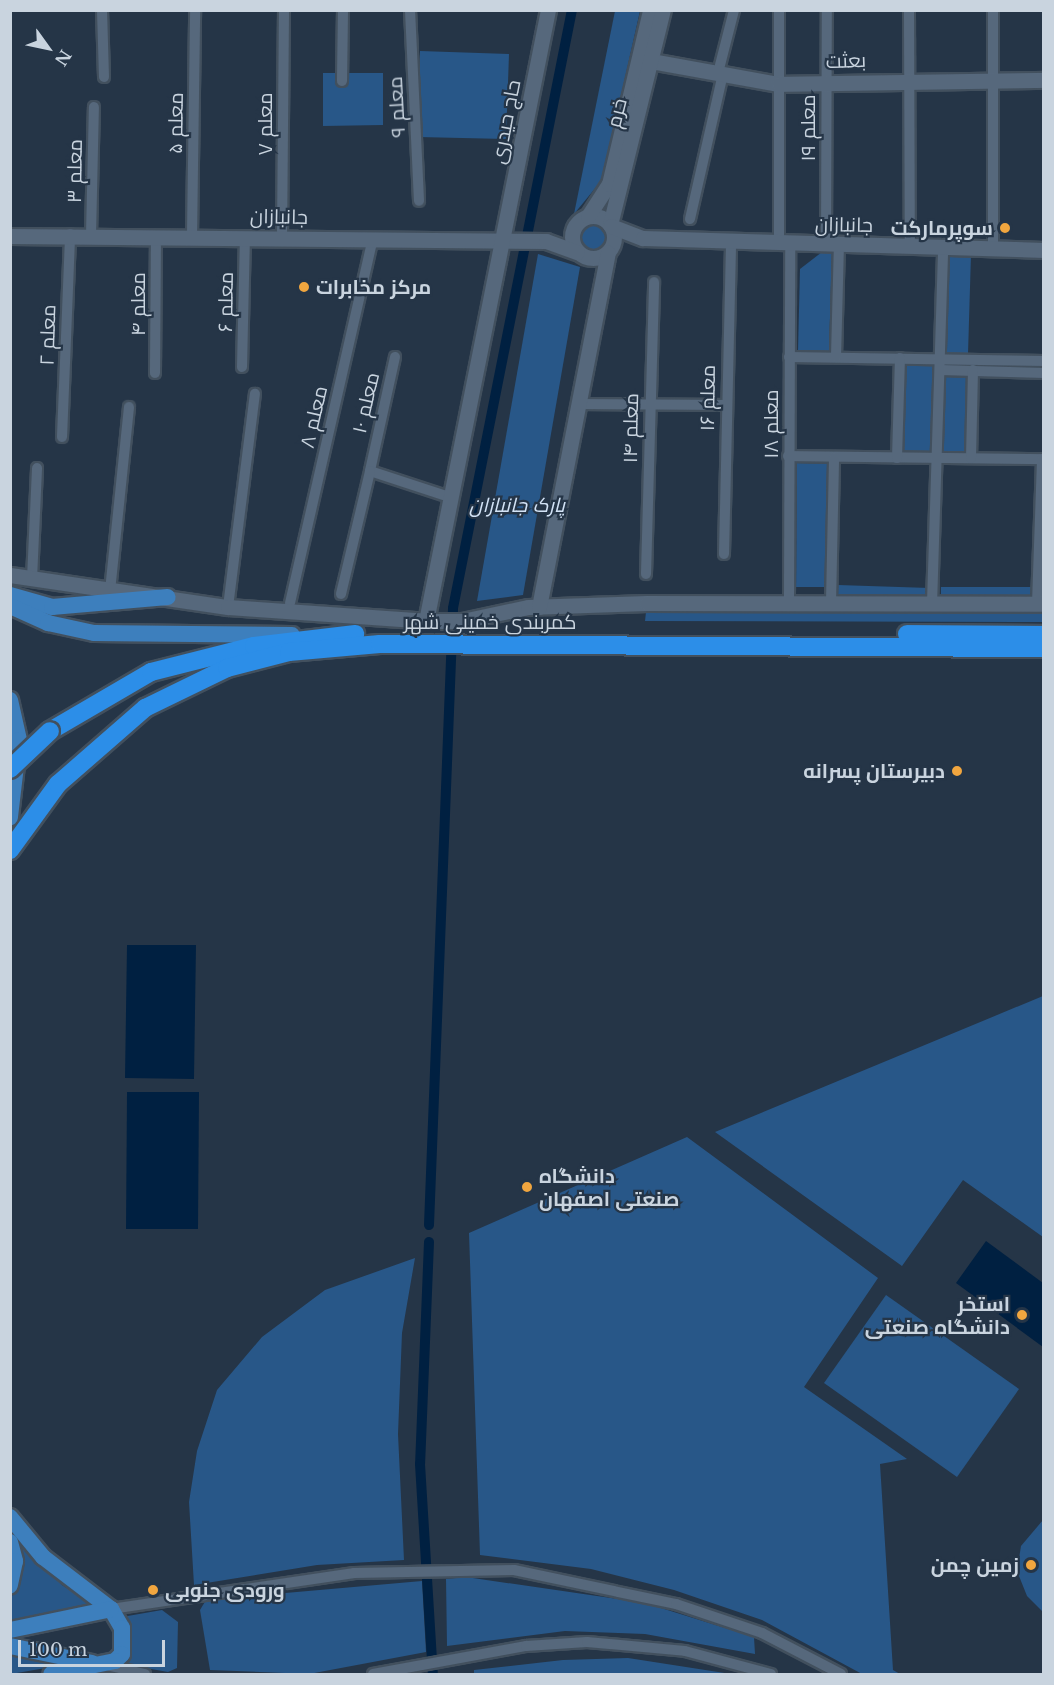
<!DOCTYPE html>
<meta charset="utf-8">
<style>
body{margin:0}
#map{position:relative;width:1054px;height:1685px;overflow:hidden;background:#253547;font-family:"Libre Baskerville",Cairo,serif}
div>[style]{position:absolute}
[style*='--x']{left:calc(var(--x)*1px);top:calc(var(--y)*1px);width:calc(var(--w)*1px);rotate:calc(var(--a)*1deg)}
.green>*{inset:0;background:#285788}
.round{border-radius:50%}
.water>*{inset:0;background:#002041}
.canal>*{height:10px;margin:-5px;padding:0 5px;transform-origin:5px;border-radius:5px;background:#002041}
.roads{filter:drop-shadow(2px 0 #42505e) drop-shadow(-2px 0 #42505e) drop-shadow(0 2px #42505e) drop-shadow(0 -2px #42505e)}
.street>*{height:10px;margin:-5px;padding:0 5px;transform-origin:5px;border-radius:5px;background:#56687c}
.secondary>*{height:15px;margin:-7.5px;padding:0 7.5px;transform-origin:7.5px;border-radius:7.5px;background:#56687c}
.secondary>.ring{margin:-7.5px;padding:0;box-sizing:content-box;background:none;border:15px solid #56687c;border-radius:50%}
.primary>*{height:16px;margin:-8px;padding:0 8px;transform-origin:8px;border-radius:8px;background:#3d7fbd}
.highway>*{height:18px;margin:-9px;padding:0 9px;transform-origin:9px;border-radius:9px;background:#2c8ee8}
.bridges{filter:drop-shadow(2px 0 #42505e) drop-shadow(-2px 0 #42505e) drop-shadow(0 2px #42505e) drop-shadow(0 -2px #42505e)}
.highway-bridge>*{height:18px;margin:-9px;padding:0 9px;transform-origin:9px;border-radius:9px;background:#2c8ee8}
.dots>*{width:16px;height:16px;translate:-50% -50%;box-sizing:border-box;border:3px solid #253547;border-radius:50%}
span{translate:-50% -50%;white-space:nowrap;text-align:center;line-height:1.15;-webkit-text-stroke:4.5px #253547;paint-order:stroke}
.street-label{font-size:20px;color:#c9d4df}
.poi-label{font-size:20px;color:#c9d4df;font-weight:700}
.right{translate:-100% -50%;text-align:right}
.left{translate:0 -50%;text-align:left}
.park-label{font-size:20px;color:#d3e3f6;font-style:italic}
.frame{position:absolute;inset:0;border:12px solid #c9d4df;pointer-events:none}
.north{position:absolute;left:18px;top:18px;width:60px;height:60px;-webkit-text-stroke:4px #253547;paint-order:stroke;rotate:123deg;font-size:16px;font-weight:700;line-height:24px;text-align:center;color:#c9d4df}
.north::after{content:'';display:block;margin:auto;width:21px;height:27px;background:#c9d4df;clip-path:polygon(50% 0,100% 100%,50% 72%,0 100%)}
.scale{position:absolute;left:18px;top:1640px;width:147px;height:27px;box-sizing:border-box;border:3px solid #c9d4df;border-top:0;padding-left:8px;font-size:18px;line-height:21px;white-space:nowrap;color:#c9d4df;-webkit-text-stroke:4px #253547;paint-order:stroke}
</style>
<div id="map">
<div class="green">
<div style="clip-path:polygon(615px 11px,640px 11px,602px 180px,574px 214px)"></div>
<div style="clip-path:polygon(420px 51px,509px 54px,506px 139px,418px 137px)"></div>
<div style="clip-path:polygon(323px 73px,383px 73px,383px 125px,323px 126px)"></div>
<div class="round" style="left:579px;top:224px;width:28px;height:28px"></div>
<div style="clip-path:polygon(822px 252px,832px 252px,829px 351px,798px 351px,800px 269px)"></div>
<div style="clip-path:polygon(538px 254px,580px 267px,523px 595px,477px 601px)"></div>
<div style="clip-path:polygon(946px 254px,971px 254px,968px 354px,942px 353px)"></div>
<div style="clip-path:polygon(905px 363px,934px 364px,932px 453px,903px 452px)"></div>
<div style="clip-path:polygon(943px 376px,969px 377px,968px 455px,941px 454px)"></div>
<div style="clip-path:polygon(797px 463px,831px 464px,829px 587px,796px 587px)"></div>
<div style="clip-path:polygon(838px 585px,930px 588px,929px 599px,838px 597px)"></div>
<div style="clip-path:polygon(941px 587px,1032px 587px,1031px 598px,941px 599px)"></div>
<div style="clip-path:polygon(647px 603px,1044px 612px,1043px 622px,645px 621px)"></div>
<div style="clip-path:polygon(1043px 996px,1043px 1237px,963px 1180px,902px 1266px,715px 1132px)"></div>
<div style="clip-path:polygon(687px 1137px,878px 1278px,804px 1387px,907px 1459px,880px 1464px,893px 1670px,900px 1674px,862px 1674px,762px 1620px,674px 1590px,591px 1569px,480px 1555px,469px 1233px)"></div>
<div style="clip-path:polygon(415px 1258px,402px 1333px,398px 1434px,404px 1560px,317px 1565px,194px 1585px,189px 1502px,197px 1451px,217px 1390px,262px 1337px,325px 1290px)"></div>
<div style="clip-path:polygon(886px 1295px,1019px 1389px,957px 1477px,824px 1383px)"></div>
<div style="clip-path:polygon(1043px 1520px,1043px 1612px,1027px 1596px,1017px 1571px,1021px 1546px)"></div>
<div style="clip-path:polygon(10px 1521px,62px 1585px,99px 1609px,11px 1626px,11px 1599px,23px 1565px)"></div>
<div style="clip-path:polygon(466px 1577px,645px 1603px,754px 1637px,755px 1654px,645px 1634px,565px 1631px,447px 1646px,446px 1579px)"></div>
<div style="clip-path:polygon(422px 1581px,426px 1652px,309px 1674px,210px 1670px,200px 1610px,206px 1600px)"></div>
<div style="clip-path:polygon(162px 1610px,178px 1622px,177px 1668px,168px 1672px,123px 1664px,131px 1641px,122px 1617px)"></div>
<div style="clip-path:polygon(10px 1656px,63px 1665px,11px 1674px)"></div>
<div style="clip-path:polygon(628px 1658px,731px 1674px,474px 1674px,474px 1670px,563px 1660px)"></div>
</div>
<div class="water">
<div style="clip-path:polygon(127px 945px,196px 945px,194px 1079px,125px 1078px)"></div>
<div style="clip-path:polygon(127px 1092px,199px 1092px,198px 1229px,126px 1229px)"></div>
<div style="clip-path:polygon(986px 1241px,1043px 1283px,1043px 1347px,956px 1283px)"></div>
</div>
<div class="canal">
<div style="--x:429;--y:1225;--w:617;--a:-87.77"></div>
<div style="--x:453;--y:608;--w:610;--a:-78.75"></div>
<div style="--x:429;--y:1242;--w:222;--a:92.3"></div>
<div style="--x:420;--y:1464;--w:210;--a:86.5"></div>
</div>
<div class="roads">
<div class="street">
<div style="--x:102;--y:10;--w:67;--a:88.3"></div>
<div style="--x:410;--y:10;--w:191;--a:87.3"></div>
<div style="--x:909;--y:10;--w:237;--a:89.8"></div>
<div style="--x:718;--y:73;--w:65;--a:-75.7"></div>
<div style="--x:342;--y:81;--w:71;--a:-89.2"></div>
<div style="--x:690;--y:219;--w:149;--a:-77.2"></div>
<div style="--x:91;--y:235;--w:128;--a:-88.7"></div>
<div style="--x:192;--y:236;--w:226;--a:-89.2"></div>
<div style="--x:282;--y:238;--w:228;--a:-89.5"></div>
<div style="--x:779;--y:244;--w:234;--a:-90"></div>
<div style="--x:826;--y:245;--w:235;--a:-89.8"></div>
<div style="--x:993;--y:249;--w:239;--a:-90"></div>
<div style="--x:395;--y:357;--w:117;--a:102.4"></div>
<div style="--x:370;--y:471;--w:86;--a:18.2"></div>
<div style="--x:789;--y:357;--w:255;--a:0.9"></div>
<div style="--x:836;--y:357;--w:112;--a:-88.5"></div>
<div style="--x:242;--y:367;--w:130;--a:-88.7"></div>
<div style="--x:940;--y:370;--w:104;--a:1.7"></div>
<div style="--x:155;--y:373;--w:137;--a:-89.6"></div>
<div style="--x:579;--y:404;--w:147;--a:0.4"></div>
<div style="--x:62;--y:437;--w:203;--a:-87.7"></div>
<div style="--x:788;--y:456;--w:256;--a:0.7"></div>
<div style="--x:897;--y:458;--w:100;--a:-88.3"></div>
<div style="--x:971;--y:458;--w:88;--a:-88.7"></div>
<div style="--x:724;--y:554;--w:311;--a:-88.7"></div>
<div style="--x:646;--y:574;--w:292;--a:-88.4"></div>
<div style="--x:32;--y:579;--w:111;--a:-87.4"></div>
<div style="--x:110;--y:591;--w:185;--a:-84.1"></div>
<div style="--x:341;--y:594;--w:126;--a:-76.7"></div>
<div style="--x:290;--y:603;--w:373;--a:-77.2"></div>
<div style="--x:789;--y:603;--w:358;--a:-89.8"></div>
<div style="--x:831;--y:603;--w:146;--a:-88.8"></div>
<div style="--x:932;--y:604;--w:357;--a:-88.2"></div>
<div style="--x:1037;--y:604;--w:145;--a:-88"></div>
<div style="--x:228;--y:607;--w:215;--a:-82.8"></div>
<div style="--x:111;--y:1609;--w:246;--a:-8.4"></div>
<div style="--x:354;--y:1573;--w:160;--a:-1.1"></div>
<div style="--x:514;--y:1570;--w:166;--a:11.9"></div>
<div style="--x:676;--y:1604;--w:91;--a:18.6"></div>
<div style="--x:762;--y:1633;--w:89;--a:27.4"></div>
<div style="--x:106;--y:1665;--w:40;--a:13"></div>
<div style="--x:373;--y:1674;--w:156;--a:-10.4"></div>
<div style="--x:526;--y:1646;--w:61;--a:-3.8"></div>
<div style="--x:587;--y:1642;--w:98;--a:5.2"></div>
<div style="--x:685;--y:1651;--w:89;--a:15"></div>
</div>
<div class="secondary">
<div style="--x:651;--y:61;--w:130;--a:10.2"></div>
<div style="--x:779;--y:84;--w:265;--a:-0.9"></div>
<div class="ring" style="left:572px;top:216px;width:27px;height:27px"></div>
<div style="--x:588;--y:216;--w:38;--a:-57"></div>
<div style="--x:609;--y:184;--w:179;--a:-76.7"></div>
<div style="--x:610;--y:225;--w:221;--a:-76.2"></div>
<div style="--x:611;--y:226;--w:34;--a:21"></div>
<div style="--x:643;--y:238;--w:401;--a:1.7"></div>
<div style="--x:10;--y:236;--w:536;--a:0.53"></div>
<div style="--x:546;--y:241;--w:33;--a:20"></div>
<div style="--x:10;--y:575;--w:220;--a:8.4"></div>
<div style="--x:228;--y:607;--w:198;--a:4"></div>
<div style="--x:426;--y:621;--w:36;--a:0"></div>
<div style="--x:462;--y:621;--w:67;--a:-12"></div>
<div style="--x:528;--y:607;--w:119;--a:-1.9"></div>
<div style="--x:647;--y:603;--w:397;--a:0.1"></div>
<div style="--x:539;--y:607;--w:361;--a:-79"></div>
<div style="--x:426;--y:621;--w:623;--a:-78.71"></div>
</div>
<div class="primary">
<div style="--x:10;--y:595;--w:44;--a:15.9"></div>
<div style="--x:52;--y:607;--w:116;--a:-4.9"></div>
<div style="--x:10;--y:606;--w:42;--a:24.1"></div>
<div style="--x:48;--y:623;--w:47;--a:12.3"></div>
<div style="--x:94;--y:633;--w:198;--a:0.6"></div>
<div style="--x:10;--y:700;--w:41;--a:77.3"></div>
<div style="--x:19;--y:740;--w:78;--a:96.7"></div>
<div style="--x:10;--y:1517;--w:52;--a:50.5"></div>
<div style="--x:43;--y:1557;--w:86;--a:37.4"></div>
<div style="--x:111;--y:1609;--w:22;--a:60"></div>
<div style="--x:122;--y:1628;--w:26;--a:90"></div>
<div style="--x:122;--y:1654;--w:10;--a:135"></div>
<div style="--x:115;--y:1661;--w:65;--a:168.5"></div>
<div style="--x:10;--y:1542;--w:20;--a:75"></div>
<div style="--x:15;--y:1561;--w:25;--a:102"></div>
<div style="--x:10;--y:1630;--w:103;--a:-11.7"></div>
<div style="--x:10;--y:1646;--w:84;--a:11.7"></div>
</div>
<div class="highway">
<div style="--x:907;--y:634;--w:137;--a:0.4"></div>
<div style="--x:50;--y:731;--w:117;--a:-30.3"></div>
<div style="--x:151;--y:672;--w:106;--a:-14.2"></div>
<div style="--x:254;--y:646;--w:102;--a:-6.8"></div>
<div style="--x:10;--y:850;--w:82;--a:-54"></div>
<div style="--x:58;--y:784;--w:116;--a:-41.1"></div>
<div style="--x:145;--y:708;--w:91;--a:-26"></div>
<div style="--x:227;--y:668;--w:64;--a:-14.5"></div>
<div style="--x:289;--y:652;--w:91;--a:-5"></div>
<div style="--x:380;--y:644;--w:664;--a:0.35"></div>
</div>
</div>
<div class="bridges">
<div class="highway-bridge">
<div style="--x:10;--y:769;--w:55;--a:-43.5"></div>
</div>
</div>
<div class="dots">
<div style="left:1005px;top:228px;background:#f1a63f"></div>
<div style="left:304px;top:287px;background:#f1a63f"></div>
<div style="left:957px;top:771px;background:#f1a63f"></div>
<div style="left:527px;top:1187px;background:#f1a63f"></div>
<div style="left:1022px;top:1315px;background:#f1a63f"></div>
<div style="left:1031px;top:1565px;background:#f1a63f"></div>
<div style="left:153px;top:1590px;background:#f1a63f"></div>
</div>
<div class="street-label">
<span style="left:846px;top:61px;rotate:-2deg">بعثت</span>
<span style="left:397px;top:107px;rotate:-93deg">معلم ۹</span>
<span style="left:617px;top:113px;rotate:-76deg">خرم</span>
<span style="left:506px;top:122px;rotate:-79deg">حاج حیدری</span>
<span style="left:176px;top:123px;rotate:-89deg">معلم ۵</span>
<span style="left:265px;top:124px;rotate:-90deg">معلم ۷</span>
<span style="left:808px;top:128px;rotate:-90deg">معلم ۱۹</span>
<span style="left:75px;top:171px;rotate:-89deg">معلم ۳</span>
<span style="left:279px;top:217px;rotate:1deg">جانبازان</span>
<span style="left:844px;top:225px;rotate:1deg">جانبازان</span>
<span style="left:226px;top:302px;rotate:-89deg">معلم ۶</span>
<span style="left:138px;top:304px;rotate:-90deg">معلم ۴</span>
<span style="left:48px;top:335px;rotate:-88deg">معلم ۲</span>
<span style="left:708px;top:398px;rotate:-89deg">معلم ۱۶</span>
<span style="left:366px;top:403px;rotate:-77deg">معلم ۱۰</span>
<span style="left:314px;top:417px;rotate:-77deg">معلم ۸</span>
<span style="left:771px;top:424px;rotate:-90deg">معلم ۱۸</span>
<span style="left:631px;top:428px;rotate:-89deg">معلم ۱۴</span>
<span style="left:490px;top:622px">کمربندی خمینی شهر</span>
</div>
<div class="poi-label">
<span class="right" style="left:993px;top:228px">سوپرمارکت</span>
<span class="left" style="left:316px;top:287px">مرکز مخابرات</span>
<span class="right" style="left:945px;top:771px">دبیرستان پسرانه</span>
<span class="left" style="left:539px;top:1188px">دانشگاه<br>صنعتی اصفهان</span>
<span class="right" style="left:1010px;top:1316px">استخر<br>دانشگاه صنعتی</span>
<span class="right" style="left:1019px;top:1565px">زمین چمن</span>
<span class="left" style="left:165px;top:1590px">ورودی جنوبی</span>
</div>
<div class="park-label">
<span style="left:517px;top:505px">پارک جانبازان</span>
</div>
<div class="frame"></div>
<div class="north">N</div>
<div class="scale">100 m</div>
</div>
